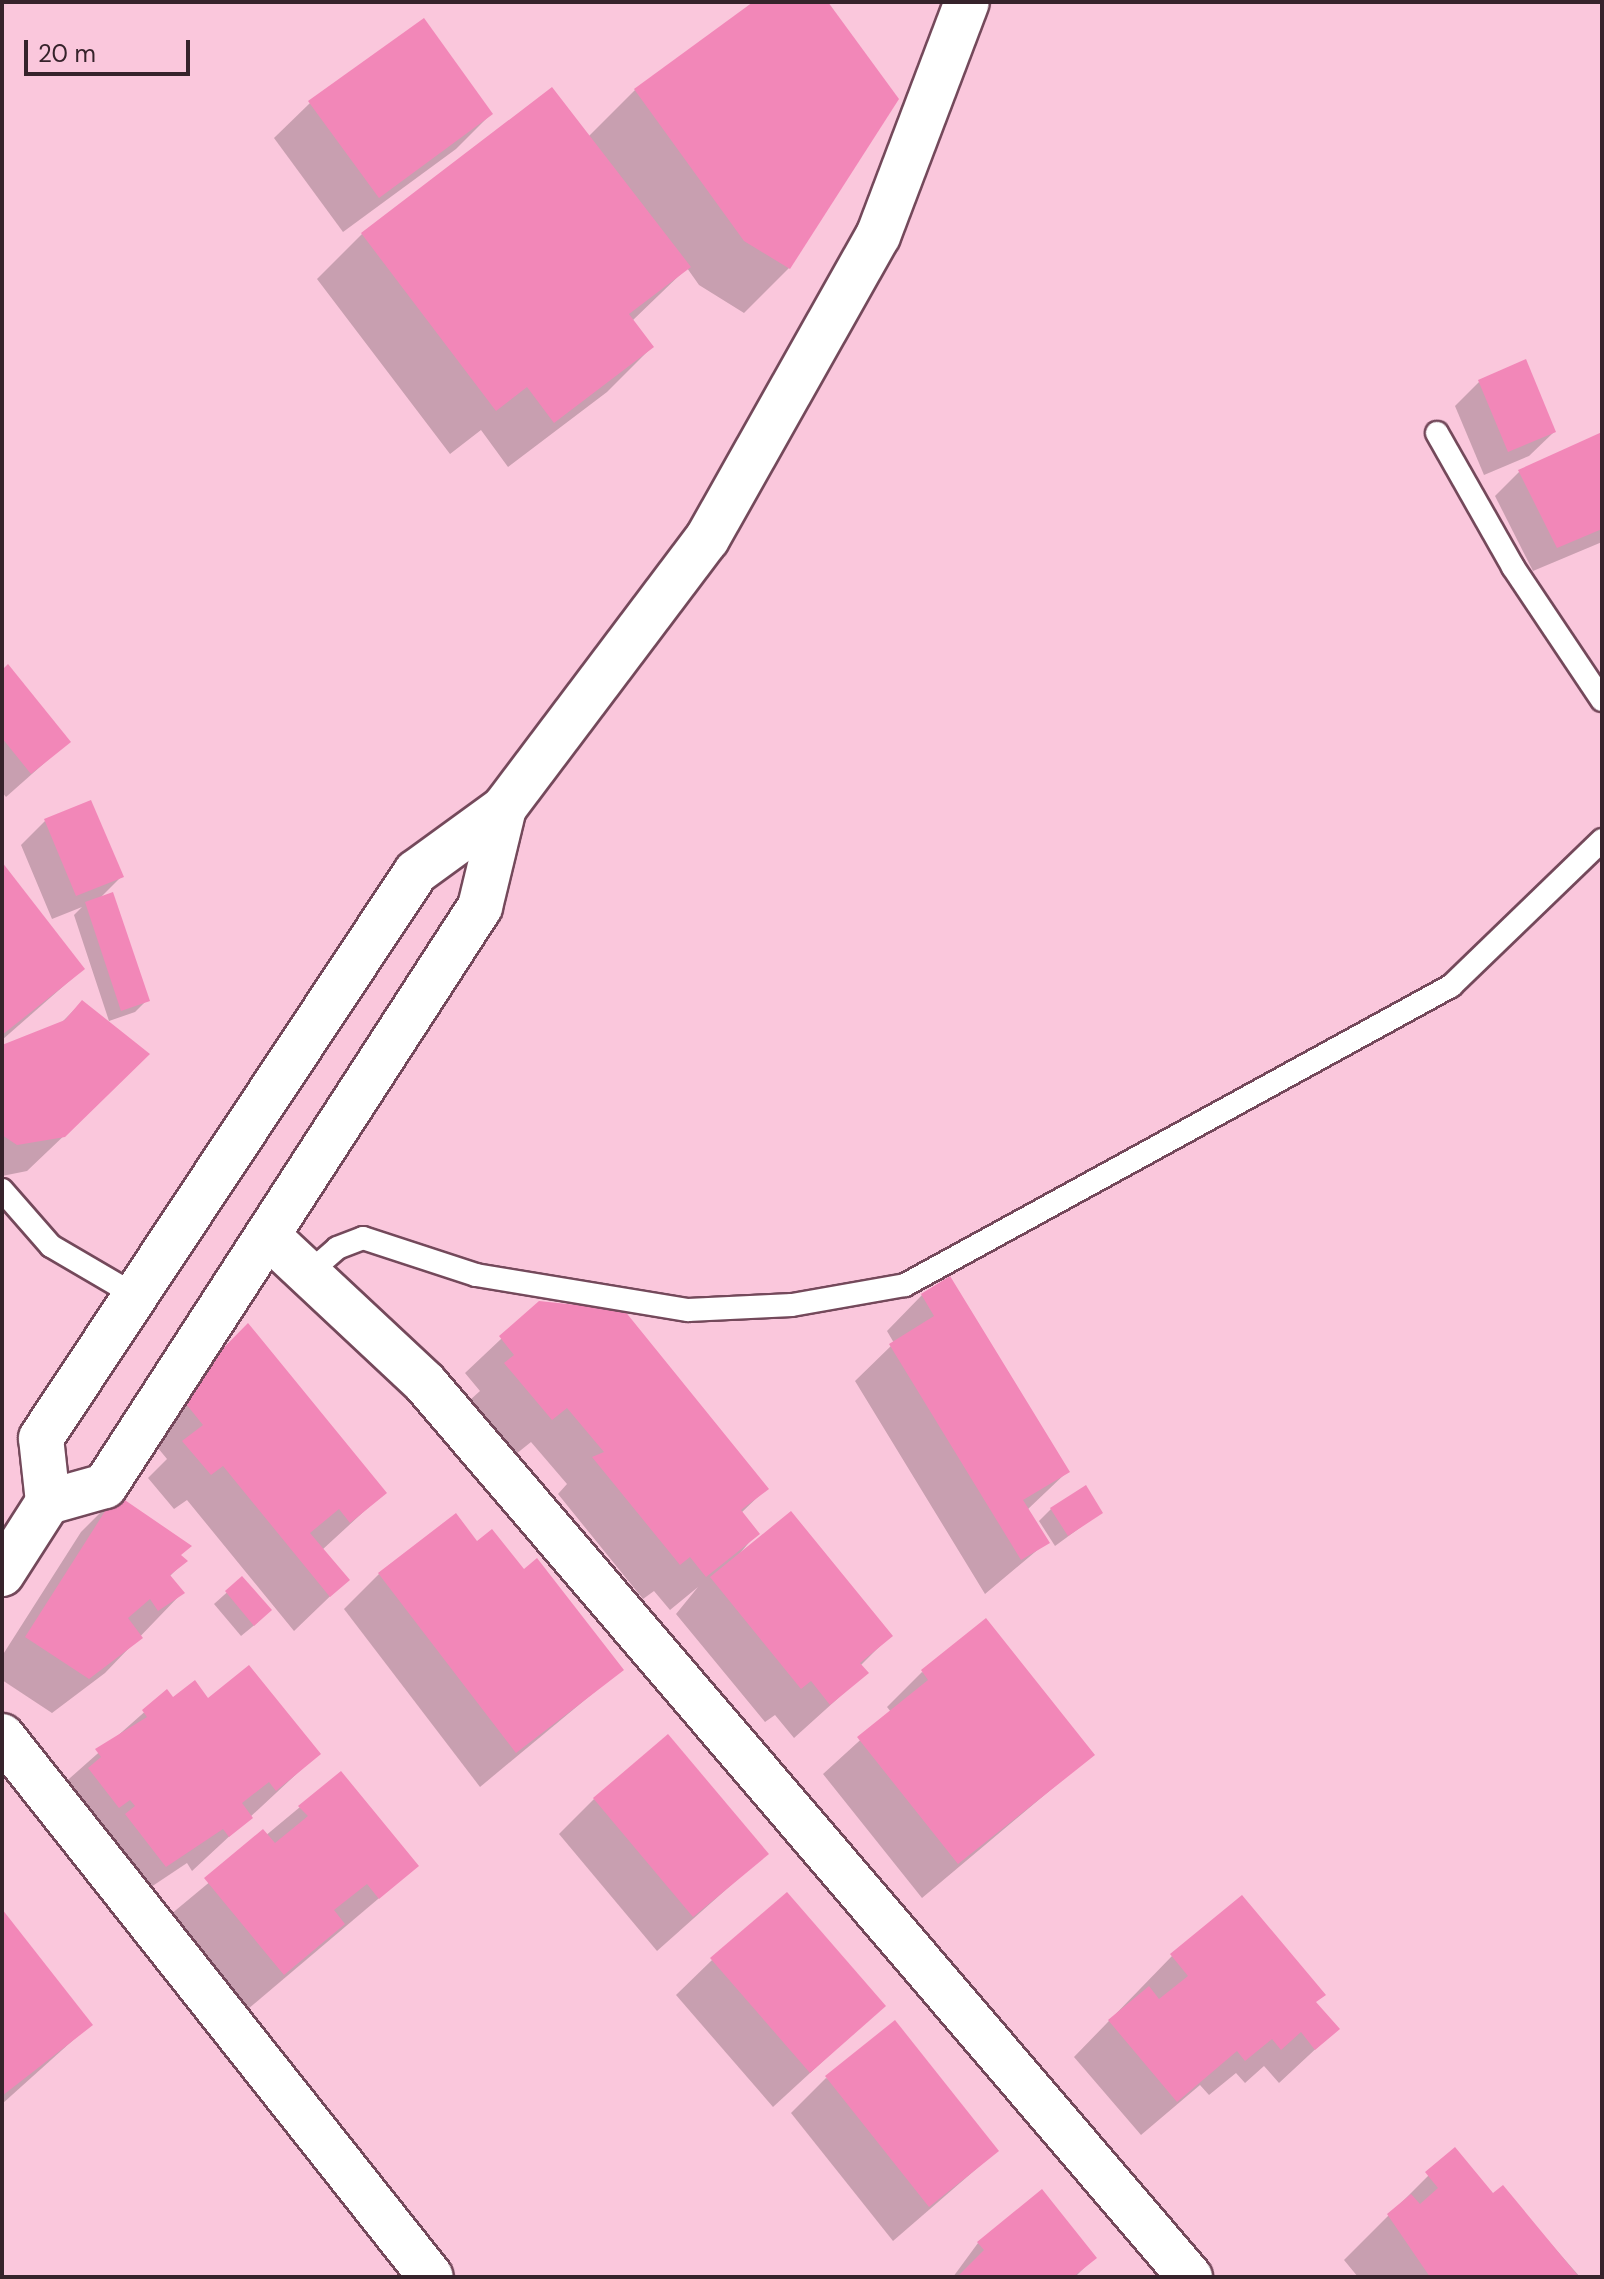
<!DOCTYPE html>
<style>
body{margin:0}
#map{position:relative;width:1604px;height:2279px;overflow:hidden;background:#fac7dc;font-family:"DM Sans",sans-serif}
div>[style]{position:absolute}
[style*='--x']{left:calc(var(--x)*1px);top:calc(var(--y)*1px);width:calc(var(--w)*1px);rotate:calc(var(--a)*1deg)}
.shadow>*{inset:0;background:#0003}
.building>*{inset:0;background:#f287b8}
.roads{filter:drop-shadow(2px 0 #74495b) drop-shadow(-2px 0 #74495b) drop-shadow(0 2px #74495b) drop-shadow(0 -2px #74495b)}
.lane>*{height:22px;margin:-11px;padding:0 11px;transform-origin:11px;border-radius:11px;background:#fff}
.street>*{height:44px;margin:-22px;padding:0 22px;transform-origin:22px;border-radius:22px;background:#fff}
.secondary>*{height:44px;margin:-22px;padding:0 22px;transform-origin:22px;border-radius:22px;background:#fff}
span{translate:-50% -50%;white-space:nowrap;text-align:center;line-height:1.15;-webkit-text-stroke:8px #fac7dc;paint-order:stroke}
.frame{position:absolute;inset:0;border:4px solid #36232b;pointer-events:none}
.scale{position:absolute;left:24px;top:40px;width:166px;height:36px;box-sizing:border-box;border:4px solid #36232b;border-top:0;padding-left:10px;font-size:24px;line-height:28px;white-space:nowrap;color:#36232b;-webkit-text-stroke:6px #fac7dc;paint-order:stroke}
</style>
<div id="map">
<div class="shadow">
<div style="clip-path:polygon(757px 2px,826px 2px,789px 268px,744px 313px,699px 285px,687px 268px,632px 321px,652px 347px,607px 392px,508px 467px,481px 430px,450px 454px,317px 279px,362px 234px,588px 137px,635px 90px)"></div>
<div style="clip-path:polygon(310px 103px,491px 114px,456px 149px,343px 232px,274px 138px)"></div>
<div style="clip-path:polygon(1479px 382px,1554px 432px,1529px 456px,1484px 475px,1455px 406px)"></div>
<div style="clip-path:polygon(1602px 435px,1602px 542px,1533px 571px,1495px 496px,1519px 472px)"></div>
<div style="clip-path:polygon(2px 672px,68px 742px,6px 797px,2px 792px)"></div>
<div style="clip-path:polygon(45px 821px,122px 876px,99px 899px,147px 1000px,135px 1012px,109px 1021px,74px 915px,82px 907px,52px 919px,21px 845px)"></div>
<div style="clip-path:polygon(2px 866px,83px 969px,2px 1040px)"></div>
<div style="clip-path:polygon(82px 1002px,112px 1090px,27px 1171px,2px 1176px,2px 1048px,61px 1023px)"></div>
<div style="clip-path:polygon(922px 1295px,1067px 1472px,1027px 1510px,1047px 1542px,985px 1594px,855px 1381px,894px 1343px,887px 1331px)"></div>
<div style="clip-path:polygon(539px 1303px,766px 1489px,741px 1513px,757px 1533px,736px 1558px,890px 1636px,860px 1666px,866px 1673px,794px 1738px,775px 1715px,765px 1722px,676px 1614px,698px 1587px,670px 1610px,654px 1591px,643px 1599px,558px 1494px,567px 1484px,531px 1442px,516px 1454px,470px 1400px,480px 1391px,465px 1373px)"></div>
<div style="clip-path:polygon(248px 1326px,384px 1493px,322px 1550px,347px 1580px,294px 1631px,187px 1500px,174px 1509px,148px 1478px,167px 1459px,144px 1431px)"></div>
<div style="clip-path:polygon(116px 1497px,185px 1561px,169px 1577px,182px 1593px,105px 1673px,52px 1713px,2px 1680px,2px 1656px,81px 1532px)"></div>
<div style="clip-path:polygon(1051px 1509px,1100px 1513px,1055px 1546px,1039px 1521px)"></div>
<div style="clip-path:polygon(476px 1544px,621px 1670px,480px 1787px,344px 1609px,379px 1574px)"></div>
<div style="clip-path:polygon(242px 1579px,258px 1622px,241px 1636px,214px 1604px)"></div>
<div style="clip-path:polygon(922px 1672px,1092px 1755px,922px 1898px,823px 1774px,891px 1712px,887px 1707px)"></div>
<div style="clip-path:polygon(167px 1692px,173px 1700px,208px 1701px,318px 1754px,192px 1871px,187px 1863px,130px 1901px,61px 1786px)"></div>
<div style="clip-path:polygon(594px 1799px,766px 1854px,657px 1951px,559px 1834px)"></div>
<div style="clip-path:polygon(300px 1807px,417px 1866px,248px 2009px,170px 1915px)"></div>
<div style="clip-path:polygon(2px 1912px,91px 2024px,2px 2104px)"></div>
<div style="clip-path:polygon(1172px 1956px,1315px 2003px,1337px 2029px,1279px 2083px,1264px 2066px,1245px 2083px,1236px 2073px,1209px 2095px,1200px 2085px,1141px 2135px,1074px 2057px)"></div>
<div style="clip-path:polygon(712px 1960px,883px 2006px,773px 2107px,676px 1995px)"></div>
<div style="clip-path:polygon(826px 2078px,997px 2151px,893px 2241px,791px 2113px)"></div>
<div style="clip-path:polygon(1454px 2150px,1493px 2196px,1502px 2188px,1580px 2277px,1358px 2277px,1344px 2260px)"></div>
<div style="clip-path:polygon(978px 2243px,1094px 2258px,1075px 2277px,953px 2277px)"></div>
</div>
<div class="building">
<div style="clip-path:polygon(753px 2px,828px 2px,899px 99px,790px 269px,744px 241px,634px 89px)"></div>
<div style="clip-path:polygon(424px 18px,493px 114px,379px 198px,308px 101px)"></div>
<div style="clip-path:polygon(552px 87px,691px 267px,629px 314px,654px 347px,554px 423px,527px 387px,496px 411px,361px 233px)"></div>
<div style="clip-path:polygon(1526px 359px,1556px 432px,1508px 452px,1478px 380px)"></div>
<div style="clip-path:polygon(1602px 432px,1602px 529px,1557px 548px,1518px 470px)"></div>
<div style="clip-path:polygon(8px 664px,71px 742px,31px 774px,2px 738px,2px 670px)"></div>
<div style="clip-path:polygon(91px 800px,124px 877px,76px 896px,44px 819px)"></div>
<div style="clip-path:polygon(2px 862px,85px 969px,2px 1035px)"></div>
<div style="clip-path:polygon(113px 892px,150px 1001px,121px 1011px,85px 902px)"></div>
<div style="clip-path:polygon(82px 1000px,150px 1054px,65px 1137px,17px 1145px,2px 1135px,2px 1045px,65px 1020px)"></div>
<div style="clip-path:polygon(950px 1276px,1070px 1472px,1023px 1500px,1050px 1543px,1021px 1560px,889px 1344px,934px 1316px,921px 1294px)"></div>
<div style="clip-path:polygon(539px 1301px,624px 1310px,769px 1489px,741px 1510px,760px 1534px,706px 1577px,690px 1557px,680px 1565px,592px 1457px,604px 1452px,567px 1408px,552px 1420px,504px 1363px,514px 1355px,499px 1336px)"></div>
<div style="clip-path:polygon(248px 1323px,387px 1493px,350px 1523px,339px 1509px,310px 1533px,350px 1580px,330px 1597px,223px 1466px,211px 1475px,182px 1441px,203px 1425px,178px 1394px)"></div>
<div style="clip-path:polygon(1086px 1485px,1103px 1513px,1068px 1536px,1050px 1508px)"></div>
<div style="clip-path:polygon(116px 1494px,192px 1546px,181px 1555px,188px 1561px,170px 1575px,185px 1593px,158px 1611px,150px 1599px,128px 1618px,143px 1638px,89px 1679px,25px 1637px)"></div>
<div style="clip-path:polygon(791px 1511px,893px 1636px,860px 1663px,869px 1673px,830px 1705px,811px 1681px,801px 1689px,710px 1577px)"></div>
<div style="clip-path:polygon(456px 1513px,477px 1541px,492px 1529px,524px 1569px,537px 1558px,624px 1670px,516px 1753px,378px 1573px)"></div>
<div style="clip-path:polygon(242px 1576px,272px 1610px,254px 1626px,225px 1591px)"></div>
<div style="clip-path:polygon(986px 1618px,1095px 1755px,958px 1864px,857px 1737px,928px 1680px,921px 1670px)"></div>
<div style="clip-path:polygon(249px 1665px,321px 1754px,276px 1791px,269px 1782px,242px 1803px,253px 1818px,229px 1837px,223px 1829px,166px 1867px,125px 1814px,135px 1806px,130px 1800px,119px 1808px,88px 1768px,101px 1757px,95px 1749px,147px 1717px,142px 1710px,167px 1689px,173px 1697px,195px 1680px,208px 1698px)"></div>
<div style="clip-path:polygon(668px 1734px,769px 1854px,693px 1917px,593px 1798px)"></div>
<div style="clip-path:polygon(341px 1771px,419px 1866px,379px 1899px,367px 1884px,334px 1910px,345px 1924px,284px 1975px,204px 1878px,263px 1829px,275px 1843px,308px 1816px,298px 1806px)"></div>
<div style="clip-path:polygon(787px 1892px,886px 2006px,810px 2073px,710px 1958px)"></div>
<div style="clip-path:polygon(1242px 1895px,1326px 1995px,1316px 2002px,1340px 2029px,1315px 2050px,1301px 2032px,1281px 2050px,1272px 2039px,1245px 2061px,1237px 2051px,1177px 2102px,1108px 2020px,1149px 1986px,1159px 1999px,1188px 1976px,1170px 1954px)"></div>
<div style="clip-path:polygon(2px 1909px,93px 2025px,2px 2096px)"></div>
<div style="clip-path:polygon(895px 2020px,999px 2151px,929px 2207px,825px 2076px)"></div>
<div style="clip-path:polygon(1455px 2147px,1493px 2193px,1503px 2185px,1579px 2277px,1430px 2277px,1387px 2214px,1411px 2194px,1420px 2204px,1438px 2188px,1425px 2172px)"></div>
<div style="clip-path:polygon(1042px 2189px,1097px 2258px,1073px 2277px,957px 2277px,984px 2250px,977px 2242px)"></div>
</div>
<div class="roads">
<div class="lane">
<div style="--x:1437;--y:433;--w:154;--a:60.4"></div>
<div style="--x:1513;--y:567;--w:160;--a:56.2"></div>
<div style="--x:2;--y:1190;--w:74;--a:48.8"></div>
<div style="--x:51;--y:1246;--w:97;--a:30.3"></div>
<div style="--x:311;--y:1271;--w:35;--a:-41"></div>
<div style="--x:337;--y:1248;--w:28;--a:-21"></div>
<div style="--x:363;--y:1238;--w:119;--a:18.1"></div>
<div style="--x:476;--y:1275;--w:215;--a:9.4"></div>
<div style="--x:688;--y:1310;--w:104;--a:-2.8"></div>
<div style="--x:792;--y:1305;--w:115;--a:-10"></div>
<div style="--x:905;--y:1285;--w:623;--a:-28.71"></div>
<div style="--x:1451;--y:986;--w:210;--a:-44"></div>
</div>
<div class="street">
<div style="--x:268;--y:1236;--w:215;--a:43.1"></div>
<div style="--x:425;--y:1383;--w:1177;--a:49.45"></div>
<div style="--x:2;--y:1736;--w:690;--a:51.59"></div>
</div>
<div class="secondary">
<div style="--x:48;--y:1502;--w:59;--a:-15.7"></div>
<div style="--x:105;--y:1486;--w:690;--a:-57.07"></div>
<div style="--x:480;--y:907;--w:102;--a:-76.4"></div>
<div style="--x:2;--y:1574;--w:85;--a:-57.4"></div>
<div style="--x:48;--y:1502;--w:64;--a:-96.2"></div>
<div style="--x:41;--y:1438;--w:679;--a:-56.47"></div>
<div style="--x:416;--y:872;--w:109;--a:-36"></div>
<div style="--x:504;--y:808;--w:337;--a:-53"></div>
<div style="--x:707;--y:539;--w:348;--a:-60.6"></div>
<div style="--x:878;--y:236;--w:250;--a:-69.2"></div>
</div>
</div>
<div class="frame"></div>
<div class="scale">20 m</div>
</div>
